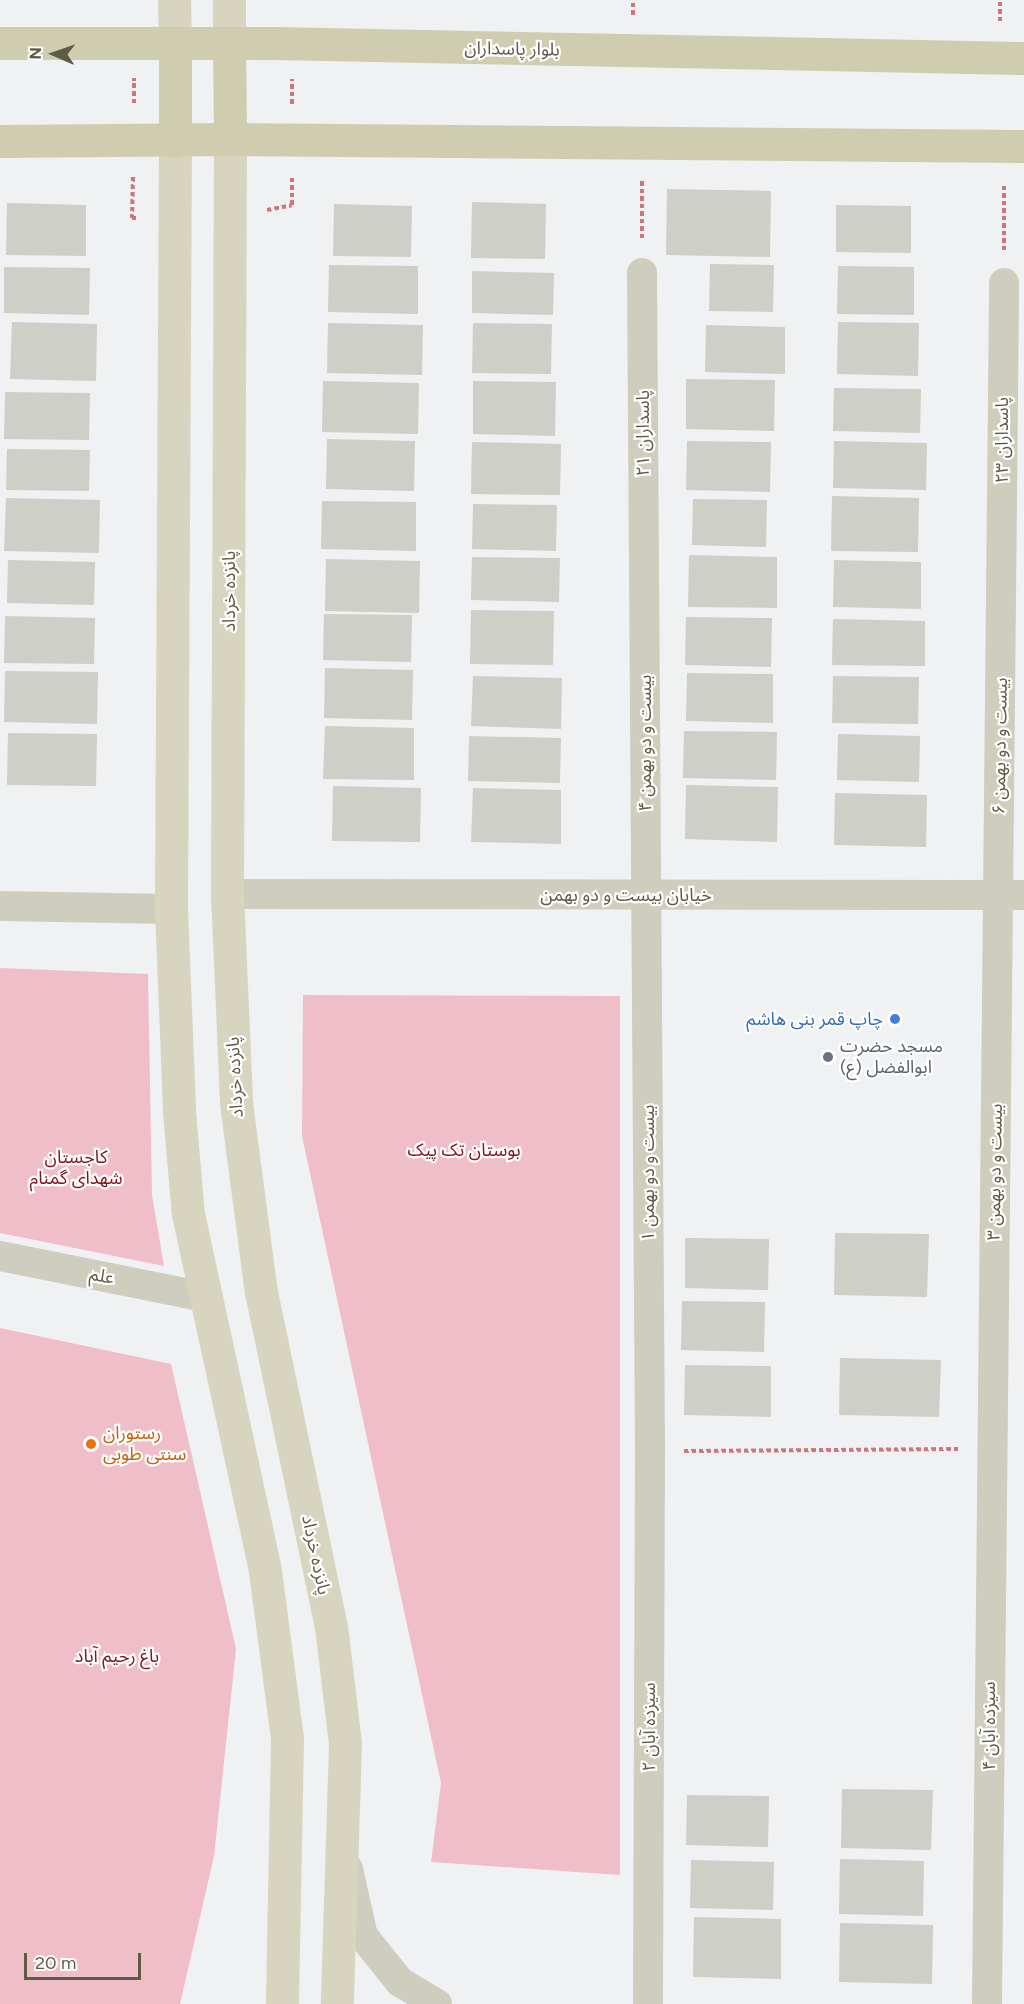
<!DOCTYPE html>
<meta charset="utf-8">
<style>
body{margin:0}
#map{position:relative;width:1024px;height:2004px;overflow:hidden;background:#f0f1f2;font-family:Figtree,"Noto Sans Arabic",sans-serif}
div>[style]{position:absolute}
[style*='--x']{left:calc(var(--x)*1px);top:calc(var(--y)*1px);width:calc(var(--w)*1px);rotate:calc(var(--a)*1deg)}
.green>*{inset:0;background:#f0bec8}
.building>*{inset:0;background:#cecfc7}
.path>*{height:4px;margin-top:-2px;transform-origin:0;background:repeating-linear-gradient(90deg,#ce757d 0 4.5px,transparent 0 7.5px)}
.minor>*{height:30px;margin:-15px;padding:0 15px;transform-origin:15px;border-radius:15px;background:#cfcdbd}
.secondary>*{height:33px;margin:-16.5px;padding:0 16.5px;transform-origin:16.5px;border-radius:16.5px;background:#d7d5c0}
.primary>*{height:33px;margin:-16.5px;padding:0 16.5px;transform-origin:16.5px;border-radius:16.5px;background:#cfccaf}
.dots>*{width:16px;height:16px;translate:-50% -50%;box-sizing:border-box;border:3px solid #fff;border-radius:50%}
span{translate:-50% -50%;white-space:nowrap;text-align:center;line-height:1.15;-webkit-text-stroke:4.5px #fff;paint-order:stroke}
.street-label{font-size:18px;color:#5e5b47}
.shop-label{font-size:18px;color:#366cbe}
.right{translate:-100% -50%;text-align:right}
.worship-label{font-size:18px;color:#5b616d}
.left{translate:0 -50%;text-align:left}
.park-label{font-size:18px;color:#811620}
.food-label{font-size:18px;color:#c56008}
.north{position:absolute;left:24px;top:24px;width:60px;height:60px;-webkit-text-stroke:4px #fff;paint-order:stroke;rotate:272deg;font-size:16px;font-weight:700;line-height:24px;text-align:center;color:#5e5b47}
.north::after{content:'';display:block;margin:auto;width:21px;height:27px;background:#5e5b47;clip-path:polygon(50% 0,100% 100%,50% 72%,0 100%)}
.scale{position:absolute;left:24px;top:1953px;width:117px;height:27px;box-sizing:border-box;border:3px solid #5e5b47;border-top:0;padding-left:8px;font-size:18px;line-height:21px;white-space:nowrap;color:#5e5b47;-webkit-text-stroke:4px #fff;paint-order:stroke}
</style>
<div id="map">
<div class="green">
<div style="clip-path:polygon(0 968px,148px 974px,152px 1195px,164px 1266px,0 1233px)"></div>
<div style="clip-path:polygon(303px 995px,620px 996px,620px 1875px,431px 1862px,441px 1783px,302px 1136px)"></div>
<div style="clip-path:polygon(0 1328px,171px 1364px,236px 1649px,214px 1856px,180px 2004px,0 2004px)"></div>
</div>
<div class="building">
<div style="clip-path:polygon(667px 189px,771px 191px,770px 257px,666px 255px)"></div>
<div style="clip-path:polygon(472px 202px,546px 204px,545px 259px,471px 258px)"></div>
<div style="clip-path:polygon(7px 203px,86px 205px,86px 256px,6px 255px)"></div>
<div style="clip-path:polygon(334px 204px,412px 206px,411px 257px,333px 256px)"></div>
<div style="clip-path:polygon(836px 205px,911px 206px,911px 253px,836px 252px)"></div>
<div style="clip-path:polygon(710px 264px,774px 265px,773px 312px,709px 311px)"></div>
<div style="clip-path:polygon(329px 265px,418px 266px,418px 314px,328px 312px)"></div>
<div style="clip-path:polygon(838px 266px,914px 267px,914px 315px,837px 314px)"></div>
<div style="clip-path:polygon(4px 267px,90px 268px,89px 315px,4px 313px)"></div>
<div style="clip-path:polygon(472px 271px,554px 273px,553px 315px,472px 313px)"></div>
<div style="clip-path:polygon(12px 322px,97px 324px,96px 381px,10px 379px)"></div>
<div style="clip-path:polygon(838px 322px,919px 323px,918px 376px,837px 374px)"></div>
<div style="clip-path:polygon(328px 323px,423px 325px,422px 375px,327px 373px)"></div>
<div style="clip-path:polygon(473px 323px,552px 324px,551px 374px,472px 373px)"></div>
<div style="clip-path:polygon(706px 325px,785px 327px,785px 374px,705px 372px)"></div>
<div style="clip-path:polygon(686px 379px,775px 380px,774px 431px,686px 429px)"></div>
<div style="clip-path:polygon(323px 381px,419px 383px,418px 434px,322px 432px)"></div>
<div style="clip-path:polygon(473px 381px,556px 382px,555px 436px,473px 434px)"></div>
<div style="clip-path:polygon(834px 388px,921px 389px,920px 433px,833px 431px)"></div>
<div style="clip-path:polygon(5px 392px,90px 393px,89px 440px,4px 439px)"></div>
<div style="clip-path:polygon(327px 439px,415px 441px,414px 491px,326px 489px)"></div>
<div style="clip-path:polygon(687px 441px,771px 442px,770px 492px,686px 490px)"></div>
<div style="clip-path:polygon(834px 441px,927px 443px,926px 490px,833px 488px)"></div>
<div style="clip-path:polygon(472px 442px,561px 444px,560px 495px,471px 494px)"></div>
<div style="clip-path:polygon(7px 449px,90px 450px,89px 491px,6px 490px)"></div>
<div style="clip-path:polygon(832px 496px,919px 498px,918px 552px,831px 551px)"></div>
<div style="clip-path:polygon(6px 498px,100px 500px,99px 553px,4px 551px)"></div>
<div style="clip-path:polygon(693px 499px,767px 500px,766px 547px,692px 545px)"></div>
<div style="clip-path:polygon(322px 501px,416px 502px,416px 551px,321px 549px)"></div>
<div style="clip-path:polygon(473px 504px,557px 505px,556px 551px,472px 549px)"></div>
<div style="clip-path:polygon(689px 555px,777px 557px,777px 608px,688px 607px)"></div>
<div style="clip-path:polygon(472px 557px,560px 558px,559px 602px,471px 600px)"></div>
<div style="clip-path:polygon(326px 559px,420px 561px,419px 613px,325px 611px)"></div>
<div style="clip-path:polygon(8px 560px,95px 562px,94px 605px,7px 603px)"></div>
<div style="clip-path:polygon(834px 560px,921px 562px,921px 609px,833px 607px)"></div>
<div style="clip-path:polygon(471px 610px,554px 611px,553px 665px,470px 664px)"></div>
<div style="clip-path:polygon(324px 614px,412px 615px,411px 662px,323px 660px)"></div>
<div style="clip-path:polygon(5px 616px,95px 618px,94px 664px,4px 663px)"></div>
<div style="clip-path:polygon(686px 617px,772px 618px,771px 667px,685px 665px)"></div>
<div style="clip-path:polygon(833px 619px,925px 621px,925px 666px,832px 665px)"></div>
<div style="clip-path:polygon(325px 668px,413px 670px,412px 720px,324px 718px)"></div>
<div style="clip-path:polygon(5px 671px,98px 672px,97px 724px,4px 722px)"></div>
<div style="clip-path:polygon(687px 673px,773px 674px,773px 723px,686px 721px)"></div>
<div style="clip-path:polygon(473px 676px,562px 678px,561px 729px,471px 726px)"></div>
<div style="clip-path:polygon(833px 676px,919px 677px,918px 724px,832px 723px)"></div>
<div style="clip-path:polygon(325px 726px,414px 728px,414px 780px,323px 779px)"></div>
<div style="clip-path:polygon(684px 731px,777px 732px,776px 780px,683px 778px)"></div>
<div style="clip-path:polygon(8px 733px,97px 734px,96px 786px,7px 785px)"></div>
<div style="clip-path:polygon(838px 734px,920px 736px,919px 782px,837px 780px)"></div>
<div style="clip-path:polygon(469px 736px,561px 738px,560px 783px,468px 781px)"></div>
<div style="clip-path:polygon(686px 785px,778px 787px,777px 842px,685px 839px)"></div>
<div style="clip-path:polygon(333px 786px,421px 788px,420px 842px,332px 841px)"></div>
<div style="clip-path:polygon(473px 788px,561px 790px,561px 844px,471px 842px)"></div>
<div style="clip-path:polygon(835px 793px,927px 795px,926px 847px,834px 845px)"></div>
<div style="clip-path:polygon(835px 1233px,929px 1234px,927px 1297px,834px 1295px)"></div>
<div style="clip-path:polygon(685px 1238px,769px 1239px,768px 1290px,685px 1288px)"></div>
<div style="clip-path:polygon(682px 1301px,765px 1302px,764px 1352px,681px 1350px)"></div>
<div style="clip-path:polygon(840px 1358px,941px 1360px,939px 1417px,839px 1415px)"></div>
<div style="clip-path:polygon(685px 1365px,771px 1366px,771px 1417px,684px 1415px)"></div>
<div style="clip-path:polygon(842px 1789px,933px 1790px,931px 1850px,841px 1848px)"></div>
<div style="clip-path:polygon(687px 1795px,769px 1796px,768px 1847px,686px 1845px)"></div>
<div style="clip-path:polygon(840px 1859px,924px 1861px,923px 1916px,839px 1914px)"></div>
<div style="clip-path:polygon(691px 1860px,774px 1862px,773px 1910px,690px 1908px)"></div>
<div style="clip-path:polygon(694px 1917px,781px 1919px,781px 1979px,693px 1977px)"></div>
<div style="clip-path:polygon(840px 1923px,933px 1925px,932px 1984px,839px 1982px)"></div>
</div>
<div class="path">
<div style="--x:633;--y:15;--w:15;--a:-90"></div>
<div style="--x:1000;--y:21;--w:21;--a:-90"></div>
<div style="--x:134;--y:103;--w:25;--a:-90"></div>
<div style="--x:292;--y:104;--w:25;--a:-90"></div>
<div style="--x:133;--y:177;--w:41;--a:91.4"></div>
<div style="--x:132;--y:218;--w:5;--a:0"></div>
<div style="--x:267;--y:210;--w:25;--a:-11"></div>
<div style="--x:292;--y:205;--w:30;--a:-90"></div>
<div style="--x:642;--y:238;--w:58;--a:-90"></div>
<div style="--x:1004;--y:250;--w:67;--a:-90"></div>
<div style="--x:684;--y:1451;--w:274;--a:-0.4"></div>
</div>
<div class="minor">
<div style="--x:642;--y:273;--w:1178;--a:89.61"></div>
<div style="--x:650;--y:1451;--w:553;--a:90.21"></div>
<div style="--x:227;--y:894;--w:797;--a:0.07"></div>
<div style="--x:0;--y:906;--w:171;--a:1"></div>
<div style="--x:0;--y:1256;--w:209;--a:11.3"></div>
<div style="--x:348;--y:1869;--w:69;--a:77.4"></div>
<div style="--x:363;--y:1936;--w:59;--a:51.2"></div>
<div style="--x:400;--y:1982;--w:43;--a:30.7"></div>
<div style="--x:987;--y:2004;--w:1721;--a:-89.43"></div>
</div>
<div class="secondary">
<div style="--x:174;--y:0;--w:43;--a:88.7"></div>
<div style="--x:229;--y:43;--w:43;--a:-90"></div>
<div style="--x:230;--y:139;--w:755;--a:90.23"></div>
<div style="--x:227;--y:894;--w:209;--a:87.5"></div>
<div style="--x:236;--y:1103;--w:191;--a:82.5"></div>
<div style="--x:261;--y:1292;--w:341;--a:78.2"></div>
<div style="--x:331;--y:1626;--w:119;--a:83.2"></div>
<div style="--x:345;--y:1744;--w:260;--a:91.8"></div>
<div style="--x:175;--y:141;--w:768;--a:90.3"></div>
<div style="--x:171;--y:909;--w:203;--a:87.7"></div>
<div style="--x:179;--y:1112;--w:102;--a:85"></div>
<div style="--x:188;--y:1214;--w:365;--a:77.8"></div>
<div style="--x:265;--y:1571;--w:169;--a:82.5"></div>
<div style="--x:287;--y:1739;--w:265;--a:91.1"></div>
</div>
<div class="primary">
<div style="--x:0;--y:43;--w:274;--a:0"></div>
<div style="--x:274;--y:43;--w:750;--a:1.15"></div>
<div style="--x:175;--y:43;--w:98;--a:90"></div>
<div style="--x:229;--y:43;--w:96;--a:89.4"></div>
<div style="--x:0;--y:141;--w:230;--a:-0.5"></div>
<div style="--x:230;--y:139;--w:794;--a:0.51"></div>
</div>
<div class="dots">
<div style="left:895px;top:1019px;background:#3f7fe0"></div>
<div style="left:828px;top:1057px;background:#6b7280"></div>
<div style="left:91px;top:1444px;background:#e8710a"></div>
</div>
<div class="street-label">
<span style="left:512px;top:49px;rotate:1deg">بلوار پاسداران</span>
<span style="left:643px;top:433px;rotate:-90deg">پاسداران ۲۱</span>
<span style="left:1002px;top:440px;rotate:-90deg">پاسداران ۲۳</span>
<span style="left:229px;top:591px;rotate:-90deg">پانزده خرداد</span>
<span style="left:645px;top:743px;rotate:-90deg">بیست و دو بهمن ۴</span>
<span style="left:1000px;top:746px;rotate:-89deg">بیست و دو بهمن ۶</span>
<span style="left:626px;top:895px">خیابان بیست و دو بهمن</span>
<span style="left:235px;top:1077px;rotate:-93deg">پانزده خرداد</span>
<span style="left:995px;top:1172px;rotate:-89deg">بیست و دو بهمن ۳</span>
<span style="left:648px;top:1173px;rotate:-90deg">بیست و دو بهمن ۱</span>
<span style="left:102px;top:1276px;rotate:11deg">علم</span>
<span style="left:316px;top:1555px;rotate:78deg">پانزده خرداد</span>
<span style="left:989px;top:1726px;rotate:-90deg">سیزده آبان ۴</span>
<span style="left:649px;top:1727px;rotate:-90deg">سیزده آبان ۲</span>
</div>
<div class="shop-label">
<span class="right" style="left:883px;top:1019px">چاپ قمر بنی هاشم</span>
</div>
<div class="worship-label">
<span class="left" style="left:840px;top:1057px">مسجد حضرت<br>ابوالفضل (ع)</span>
</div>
<div class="park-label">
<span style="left:464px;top:1150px">بوستان تک پیک</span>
<span style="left:76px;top:1168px">کاجستان<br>شهدای گمنام</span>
<span style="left:117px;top:1656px">باغ رحیم آباد</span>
</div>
<div class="food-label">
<span class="left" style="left:103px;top:1444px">رستوران<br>سنتی طوبی</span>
</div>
<div class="north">N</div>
<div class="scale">20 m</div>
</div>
